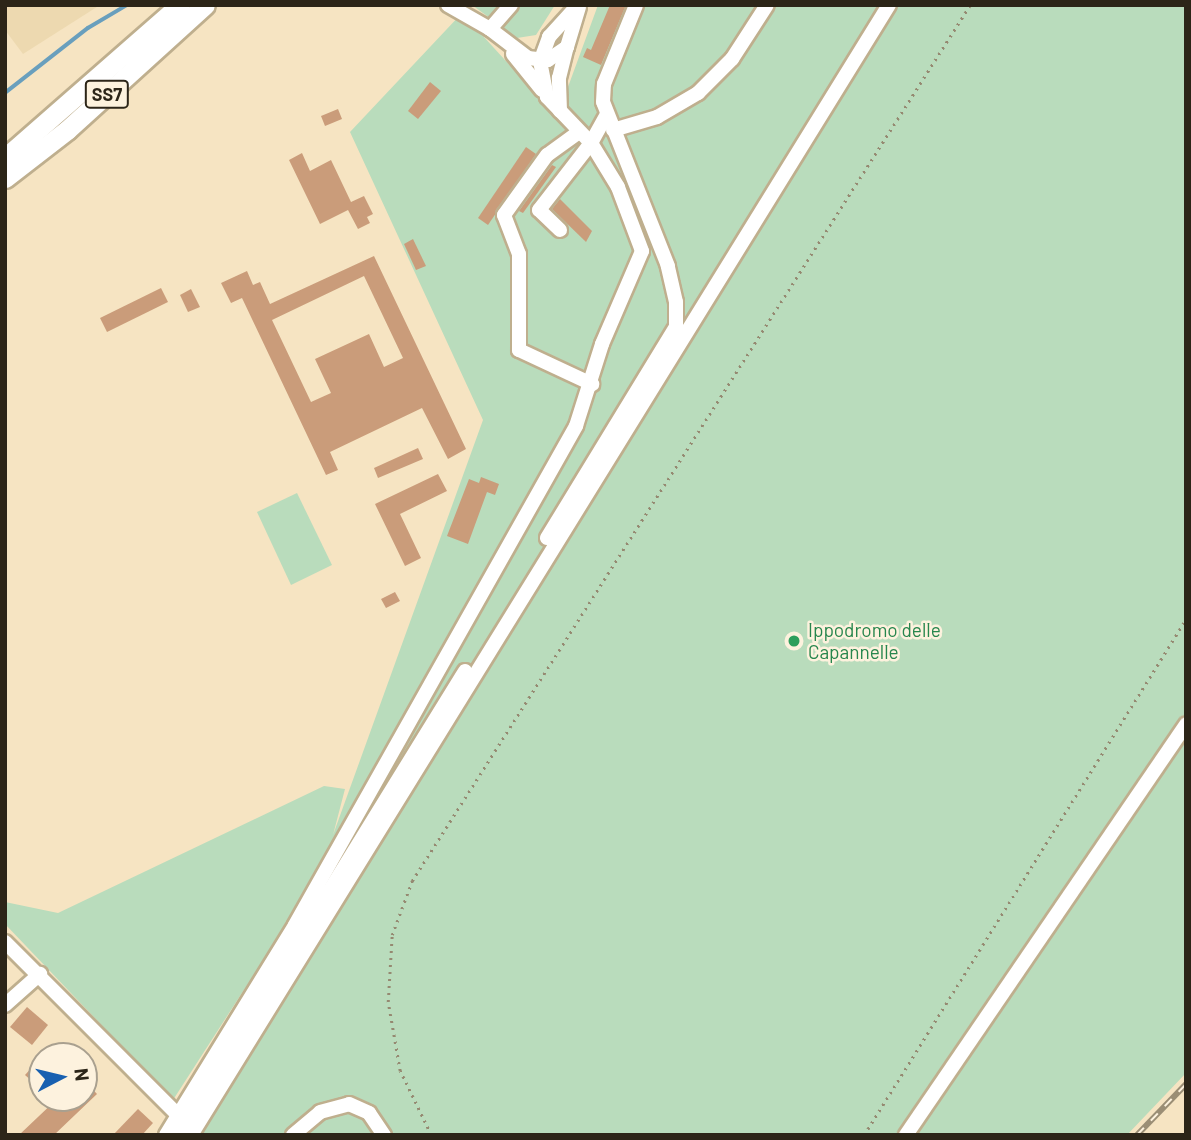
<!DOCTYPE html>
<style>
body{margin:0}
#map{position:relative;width:1191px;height:1140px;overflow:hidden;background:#f6e4c2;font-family:Barlow,sans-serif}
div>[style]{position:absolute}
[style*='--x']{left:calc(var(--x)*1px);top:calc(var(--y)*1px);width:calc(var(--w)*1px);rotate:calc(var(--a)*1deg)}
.built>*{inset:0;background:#edd9b0}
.green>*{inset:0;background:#b9dcbc}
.stream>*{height:3.5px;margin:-1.75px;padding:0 1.75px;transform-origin:1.75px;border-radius:1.75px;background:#699fbd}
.building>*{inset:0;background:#ca9c7a}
.path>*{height:2.5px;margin-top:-1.25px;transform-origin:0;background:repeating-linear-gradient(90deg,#958971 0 2px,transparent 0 7px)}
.roads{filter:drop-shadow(2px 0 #bfaf8e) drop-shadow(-2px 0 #bfaf8e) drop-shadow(0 2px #bfaf8e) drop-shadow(0 -2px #bfaf8e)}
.minor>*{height:14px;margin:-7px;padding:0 7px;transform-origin:7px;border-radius:7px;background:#fff}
.major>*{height:19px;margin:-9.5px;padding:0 9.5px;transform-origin:9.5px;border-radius:9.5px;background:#fff}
.rail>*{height:6px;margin-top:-3px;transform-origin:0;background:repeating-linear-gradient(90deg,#fdf2de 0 10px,#9b8e75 0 20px);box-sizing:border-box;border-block:2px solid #9b8e75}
.dots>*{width:19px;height:19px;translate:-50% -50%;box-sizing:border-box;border:4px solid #fdf2de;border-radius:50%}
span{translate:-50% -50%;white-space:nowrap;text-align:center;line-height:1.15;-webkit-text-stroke:5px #fdf2de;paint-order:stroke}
.shield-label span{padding:2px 5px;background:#fdf2de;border:2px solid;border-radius:5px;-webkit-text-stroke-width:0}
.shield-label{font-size:18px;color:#2c2518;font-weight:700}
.leisure-label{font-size:19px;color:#27864d}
.left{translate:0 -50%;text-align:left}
.frame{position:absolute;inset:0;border:7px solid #2c2518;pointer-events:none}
.north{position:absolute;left:28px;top:1042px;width:70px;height:70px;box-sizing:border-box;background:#fdf2de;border:2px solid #a9a08f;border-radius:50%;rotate:83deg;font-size:19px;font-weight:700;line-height:28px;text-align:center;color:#2c2518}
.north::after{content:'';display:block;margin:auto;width:24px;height:32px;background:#1860b0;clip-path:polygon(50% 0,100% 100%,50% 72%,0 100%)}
</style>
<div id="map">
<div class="built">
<div style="clip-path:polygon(5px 5px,100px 5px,23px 54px,5px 30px)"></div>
</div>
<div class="green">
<div style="clip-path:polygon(472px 5px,555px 5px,536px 35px,517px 38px)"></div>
<div style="clip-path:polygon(598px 5px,1186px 5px,1186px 1073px,1127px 1135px,156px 1135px,249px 982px,173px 1100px,5px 924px,5px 902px,58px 913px,324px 786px,345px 789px,333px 835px,483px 420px,350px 132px,462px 13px,557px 117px)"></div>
<div style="clip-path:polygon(297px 493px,332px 565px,291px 585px,257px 512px)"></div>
</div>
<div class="stream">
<div style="--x:5;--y:93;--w:105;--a:-38.1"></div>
<div style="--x:88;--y:28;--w:45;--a:-30.5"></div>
</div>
<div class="building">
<div style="clip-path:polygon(610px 5px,626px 5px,601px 65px,583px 57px,587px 48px,591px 50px)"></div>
<div style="clip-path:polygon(430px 82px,441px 91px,418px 119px,408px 111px)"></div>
<div style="clip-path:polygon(338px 109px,342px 119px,325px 126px,321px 116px)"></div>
<div style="clip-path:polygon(526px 147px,536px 154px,488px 225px,478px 218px)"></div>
<div style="clip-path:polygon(302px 153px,310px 171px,331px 160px,351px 202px,364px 196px,373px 214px,367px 217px,370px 223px,358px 229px,348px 210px,320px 224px,289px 160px)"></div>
<div style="clip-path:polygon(552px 165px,556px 167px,523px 213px,519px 211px)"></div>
<div style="clip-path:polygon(560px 199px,592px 231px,586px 242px,552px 209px)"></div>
<div style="clip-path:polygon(413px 239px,426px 266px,416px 270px,404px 244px)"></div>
<div style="clip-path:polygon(evenodd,374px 256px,466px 449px,448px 459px,422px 408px,330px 452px,338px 470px,326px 475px,242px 298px,231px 303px,221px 283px,247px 271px,253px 285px,260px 282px,270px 304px,374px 256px,364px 276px,403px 358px,384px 367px,369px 334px,315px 359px,331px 393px,311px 402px,272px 320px,364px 276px)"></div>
<div style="clip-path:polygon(161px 288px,168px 302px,107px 332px,100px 318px)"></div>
<div style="clip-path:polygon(191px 289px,200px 307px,188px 312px,180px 295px)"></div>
<div style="clip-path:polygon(418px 448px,423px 459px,378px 478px,374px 468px)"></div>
<div style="clip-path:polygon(438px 474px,447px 491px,400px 514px,421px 558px,405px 566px,375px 504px)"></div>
<div style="clip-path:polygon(481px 477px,499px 484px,495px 495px,487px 492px,468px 544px,447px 536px,469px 479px,479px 483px)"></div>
<div style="clip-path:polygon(395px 592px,400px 601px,386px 608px,381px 599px)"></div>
<div style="clip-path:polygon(27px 1007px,48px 1025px,32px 1045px,10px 1027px)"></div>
<div style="clip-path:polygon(42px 1056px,42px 1076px,35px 1084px,25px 1075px)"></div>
<div style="clip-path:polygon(84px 1080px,97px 1094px,54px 1135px,19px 1135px,58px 1098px,84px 1098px)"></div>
<div style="clip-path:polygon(138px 1109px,153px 1123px,142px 1135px,113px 1135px)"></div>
</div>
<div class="path">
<div style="--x:431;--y:1135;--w:71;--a:-115.8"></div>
<div style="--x:400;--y:1071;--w:70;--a:-99.9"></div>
<div style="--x:388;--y:1002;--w:67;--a:-86.6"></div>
<div style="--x:392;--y:935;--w:58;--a:-69.7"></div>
<div style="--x:412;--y:881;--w:1039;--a:-57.5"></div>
<div style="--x:864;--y:1135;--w:608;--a:-58.03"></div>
</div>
<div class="roads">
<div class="minor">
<div style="--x:448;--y:5;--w:48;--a:29.7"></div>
<div style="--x:490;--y:29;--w:32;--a:-49"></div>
<div style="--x:490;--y:29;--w:48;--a:37.3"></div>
<div style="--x:528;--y:58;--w:20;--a:6"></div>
<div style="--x:548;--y:60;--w:23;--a:-34"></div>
<div style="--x:567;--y:47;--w:42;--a:-73.3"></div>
<div style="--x:513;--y:54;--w:46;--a:51.1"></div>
<div style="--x:560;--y:111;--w:33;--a:-92"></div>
<div style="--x:559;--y:78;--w:32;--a:-76"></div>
<div style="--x:613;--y:130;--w:46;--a:-16.5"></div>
<div style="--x:657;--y:117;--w:48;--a:-30.3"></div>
<div style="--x:698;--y:93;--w:48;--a:-45"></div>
<div style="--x:732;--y:59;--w:64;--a:-57.1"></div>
<div style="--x:579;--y:132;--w:39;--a:144"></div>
<div style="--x:547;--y:155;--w:74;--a:125.6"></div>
<div style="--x:504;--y:215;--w:42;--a:69"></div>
<div style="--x:519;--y:254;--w:96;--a:90"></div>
<div style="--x:519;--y:350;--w:81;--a:25"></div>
<div style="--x:560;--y:230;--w:29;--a:-136"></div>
<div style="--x:539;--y:210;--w:85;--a:-52.2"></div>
<div style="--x:591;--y:143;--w:64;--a:-133.7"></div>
<div style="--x:547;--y:97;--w:36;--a:-101"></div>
<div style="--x:540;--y:62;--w:27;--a:-70"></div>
<div style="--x:549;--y:37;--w:43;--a:-47.8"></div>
<div style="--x:547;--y:538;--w:247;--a:-58.6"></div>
<div style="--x:676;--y:327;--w:25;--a:-90"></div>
<div style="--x:676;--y:302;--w:37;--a:-103"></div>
<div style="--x:668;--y:266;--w:176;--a:-111.6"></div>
<div style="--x:603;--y:102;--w:18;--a:-87"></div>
<div style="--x:604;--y:84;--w:85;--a:-67.9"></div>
<div style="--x:5;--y:942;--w:246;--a:45"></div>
<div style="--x:5;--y:1005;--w:47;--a:-41.5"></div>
<div style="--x:166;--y:1135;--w:246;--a:-58.4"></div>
<div style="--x:295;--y:925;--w:573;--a:-60.61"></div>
<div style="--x:576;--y:426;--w:86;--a:-72.4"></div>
<div style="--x:602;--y:344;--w:101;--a:-66.7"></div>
<div style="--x:642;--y:251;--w:68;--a:-110.6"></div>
<div style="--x:618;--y:187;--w:52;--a:-121.5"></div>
<div style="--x:591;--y:143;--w:31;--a:-61"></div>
<div style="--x:179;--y:1135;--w:545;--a:-58.35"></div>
<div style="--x:191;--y:1135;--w:1328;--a:-58.3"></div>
<div style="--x:293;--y:1135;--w:35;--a:-40"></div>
<div style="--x:320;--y:1112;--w:30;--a:-15"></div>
<div style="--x:349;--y:1104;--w:22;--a:24"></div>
<div style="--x:369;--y:1113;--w:27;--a:56"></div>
<div style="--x:906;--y:1135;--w:497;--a:-55.7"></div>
</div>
<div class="major">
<div style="--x:5;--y:158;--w:232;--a:-41.2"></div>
<div style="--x:5;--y:178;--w:78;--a:-37.7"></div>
<div style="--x:67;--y:130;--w:186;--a:-42.2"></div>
</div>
</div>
<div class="rail">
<div style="--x:1137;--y:1135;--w:71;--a:-46.1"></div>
</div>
<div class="dots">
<div style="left:794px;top:641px;background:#2e9e5b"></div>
</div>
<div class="shield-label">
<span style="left:107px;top:94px">SS7</span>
</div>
<div class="leisure-label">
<span class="left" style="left:808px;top:641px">Ippodromo delle<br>Capannelle</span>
</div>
<div class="frame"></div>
<div class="north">N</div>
</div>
